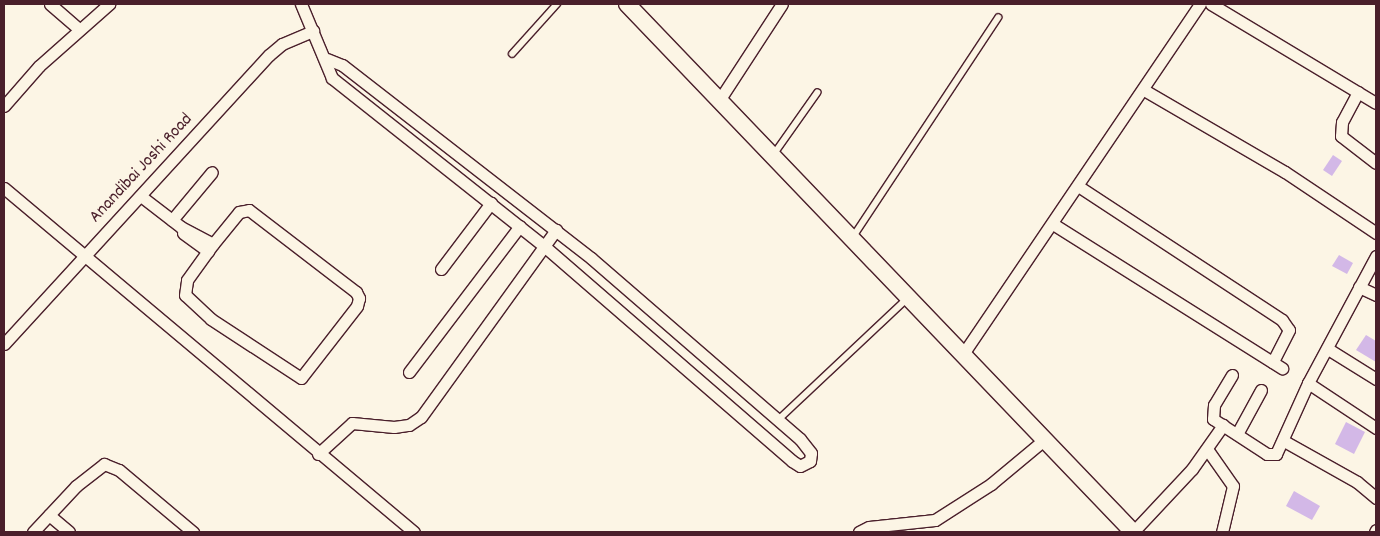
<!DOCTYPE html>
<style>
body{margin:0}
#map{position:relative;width:1380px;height:536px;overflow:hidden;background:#fcf5e5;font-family:Dekko,sans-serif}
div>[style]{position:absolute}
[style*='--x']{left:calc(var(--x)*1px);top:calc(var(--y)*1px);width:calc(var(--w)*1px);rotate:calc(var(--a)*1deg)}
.building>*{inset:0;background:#d3b8e7}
.roads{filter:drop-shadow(1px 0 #4a1f2b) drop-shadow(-1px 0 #4a1f2b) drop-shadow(0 1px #4a1f2b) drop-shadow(0 -1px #4a1f2b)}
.lane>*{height:5.5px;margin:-2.75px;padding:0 2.75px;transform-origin:2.75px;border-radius:2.75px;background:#fcf5e5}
.street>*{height:11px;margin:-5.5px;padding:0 5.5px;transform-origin:5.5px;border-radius:5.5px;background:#fcf5e5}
.secondary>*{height:16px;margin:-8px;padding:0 8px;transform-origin:8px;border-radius:8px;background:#fcf5e5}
span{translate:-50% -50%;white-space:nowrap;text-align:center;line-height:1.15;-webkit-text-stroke:5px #fcf5e5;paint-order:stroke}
.street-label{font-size:18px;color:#4a1f2b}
.frame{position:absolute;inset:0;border:5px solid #4a1f2b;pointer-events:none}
</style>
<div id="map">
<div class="building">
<div style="clip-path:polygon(1333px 155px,1342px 161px,1332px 176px,1323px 170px)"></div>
<div style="clip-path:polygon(1339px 255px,1353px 263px,1347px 274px,1332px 266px)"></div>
<div style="clip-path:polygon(1366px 335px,1376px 341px,1376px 362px,1356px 350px)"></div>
<div style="clip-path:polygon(1346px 422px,1365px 432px,1354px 454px,1335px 444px)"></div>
<div style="clip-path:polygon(1294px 491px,1320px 506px,1312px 520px,1286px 506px)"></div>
</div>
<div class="roads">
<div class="lane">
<div style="--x:512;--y:54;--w:67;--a:-48"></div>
<div style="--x:774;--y:154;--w:75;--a:-54.8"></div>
<div style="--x:853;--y:237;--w:263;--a:-56.5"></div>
<div style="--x:778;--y:420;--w:177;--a:-43.2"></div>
</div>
<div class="street">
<div style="--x:50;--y:4;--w:38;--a:41"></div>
<div style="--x:301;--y:4;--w:80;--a:67.3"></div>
<div style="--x:332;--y:78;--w:270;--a:38.4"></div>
<div style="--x:544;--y:246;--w:328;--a:40.9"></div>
<div style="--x:792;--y:461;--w:9;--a:32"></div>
<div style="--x:800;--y:466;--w:11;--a:-27"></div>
<div style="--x:810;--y:461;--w:8;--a:-83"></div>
<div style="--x:811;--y:453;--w:18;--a:-128"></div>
<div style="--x:800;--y:439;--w:276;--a:-139.1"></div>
<div style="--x:591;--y:258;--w:315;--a:-142.2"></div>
<div style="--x:342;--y:65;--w:16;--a:-158"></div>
<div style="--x:1211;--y:4;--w:192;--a:31"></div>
<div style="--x:1144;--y:90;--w:163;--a:30.2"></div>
<div style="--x:1285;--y:172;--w:110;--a:33.8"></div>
<div style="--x:1358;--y:92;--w:34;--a:118"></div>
<div style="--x:1342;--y:122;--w:14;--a:94"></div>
<div style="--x:1341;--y:136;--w:44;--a:37.6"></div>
<div style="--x:720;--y:99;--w:113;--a:-56.9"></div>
<div style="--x:4;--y:106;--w:53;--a:-48.8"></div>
<div style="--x:39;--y:66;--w:94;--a:-41.5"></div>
<div style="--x:1078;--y:186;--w:244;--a:33.3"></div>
<div style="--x:1282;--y:320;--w:12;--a:55"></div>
<div style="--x:1289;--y:330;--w:36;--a:117"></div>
<div style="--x:4;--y:188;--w:535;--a:40"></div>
<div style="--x:142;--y:197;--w:49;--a:37.6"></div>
<div style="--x:181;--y:227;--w:36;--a:28"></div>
<div style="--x:249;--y:210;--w:135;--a:37.5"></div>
<div style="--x:356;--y:292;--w:7;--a:63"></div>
<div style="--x:359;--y:298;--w:8;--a:104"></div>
<div style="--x:357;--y:306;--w:91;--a:127.9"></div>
<div style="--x:301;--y:378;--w:108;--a:-146.8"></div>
<div style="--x:211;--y:319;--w:35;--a:-137"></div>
<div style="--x:185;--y:295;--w:15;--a:-82"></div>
<div style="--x:187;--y:280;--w:44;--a:-54.2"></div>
<div style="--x:213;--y:244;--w:41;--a:-50.9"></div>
<div style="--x:239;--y:212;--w:10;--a:-11"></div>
<div style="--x:172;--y:220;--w:62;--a:-50.2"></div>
<div style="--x:1053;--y:224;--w:271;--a:32.2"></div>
<div style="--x:183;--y:233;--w:31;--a:36"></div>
<div style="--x:441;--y:269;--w:83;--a:-52.9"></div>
<div style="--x:1359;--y:287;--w:19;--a:25"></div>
<div style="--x:4;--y:344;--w:392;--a:-47.5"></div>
<div style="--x:269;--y:55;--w:17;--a:-40"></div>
<div style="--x:282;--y:44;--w:34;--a:-23"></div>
<div style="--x:1328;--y:349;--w:57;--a:32"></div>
<div style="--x:963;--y:354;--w:423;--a:-55.9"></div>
<div style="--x:409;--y:372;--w:183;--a:-52.8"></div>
<div style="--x:1232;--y:375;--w:35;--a:121"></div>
<div style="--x:1214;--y:405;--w:14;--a:94"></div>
<div style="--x:1213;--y:419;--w:64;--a:32.9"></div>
<div style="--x:1267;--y:454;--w:9;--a:0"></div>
<div style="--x:1276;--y:454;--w:78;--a:-65.7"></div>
<div style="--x:1308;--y:383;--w:144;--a:-61.8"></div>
<div style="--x:1308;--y:383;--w:82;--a:33.5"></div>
<div style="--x:1237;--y:434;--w:50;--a:-61.4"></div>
<div style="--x:1284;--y:441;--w:84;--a:29.3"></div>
<div style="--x:1357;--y:482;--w:25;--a:40"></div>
<div style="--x:1207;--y:449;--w:45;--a:54.9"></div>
<div style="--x:1233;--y:486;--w:47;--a:103.4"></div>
<div style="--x:318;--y:454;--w:46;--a:-42.4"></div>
<div style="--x:352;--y:423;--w:42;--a:5.4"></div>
<div style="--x:394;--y:427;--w:15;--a:-8"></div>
<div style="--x:409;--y:425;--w:14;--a:-34"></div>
<div style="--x:421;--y:417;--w:231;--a:-54.2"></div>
<div style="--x:49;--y:515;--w:26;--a:40"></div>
<div style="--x:33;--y:532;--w:63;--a:-46.9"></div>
<div style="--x:76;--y:486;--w:36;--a:-38"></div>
<div style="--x:104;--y:464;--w:16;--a:22"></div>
<div style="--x:119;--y:470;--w:97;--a:40"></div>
<div style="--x:859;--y:532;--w:11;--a:-27"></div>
<div style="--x:869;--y:527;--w:66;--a:-6.1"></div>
<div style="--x:935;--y:520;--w:67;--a:-32.7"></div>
<div style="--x:991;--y:484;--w:70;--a:-39.8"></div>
<div style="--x:1133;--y:532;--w:86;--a:-46.9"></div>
<div style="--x:1192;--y:469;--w:54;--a:-54.8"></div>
<div style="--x:1375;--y:532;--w:2;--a:-63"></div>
</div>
<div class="secondary">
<div style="--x:627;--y:4;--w:731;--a:46.22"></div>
</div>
</div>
<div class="street-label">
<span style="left:142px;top:169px;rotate:-47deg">Anandibai Joshi Road</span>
</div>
<div class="frame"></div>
</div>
